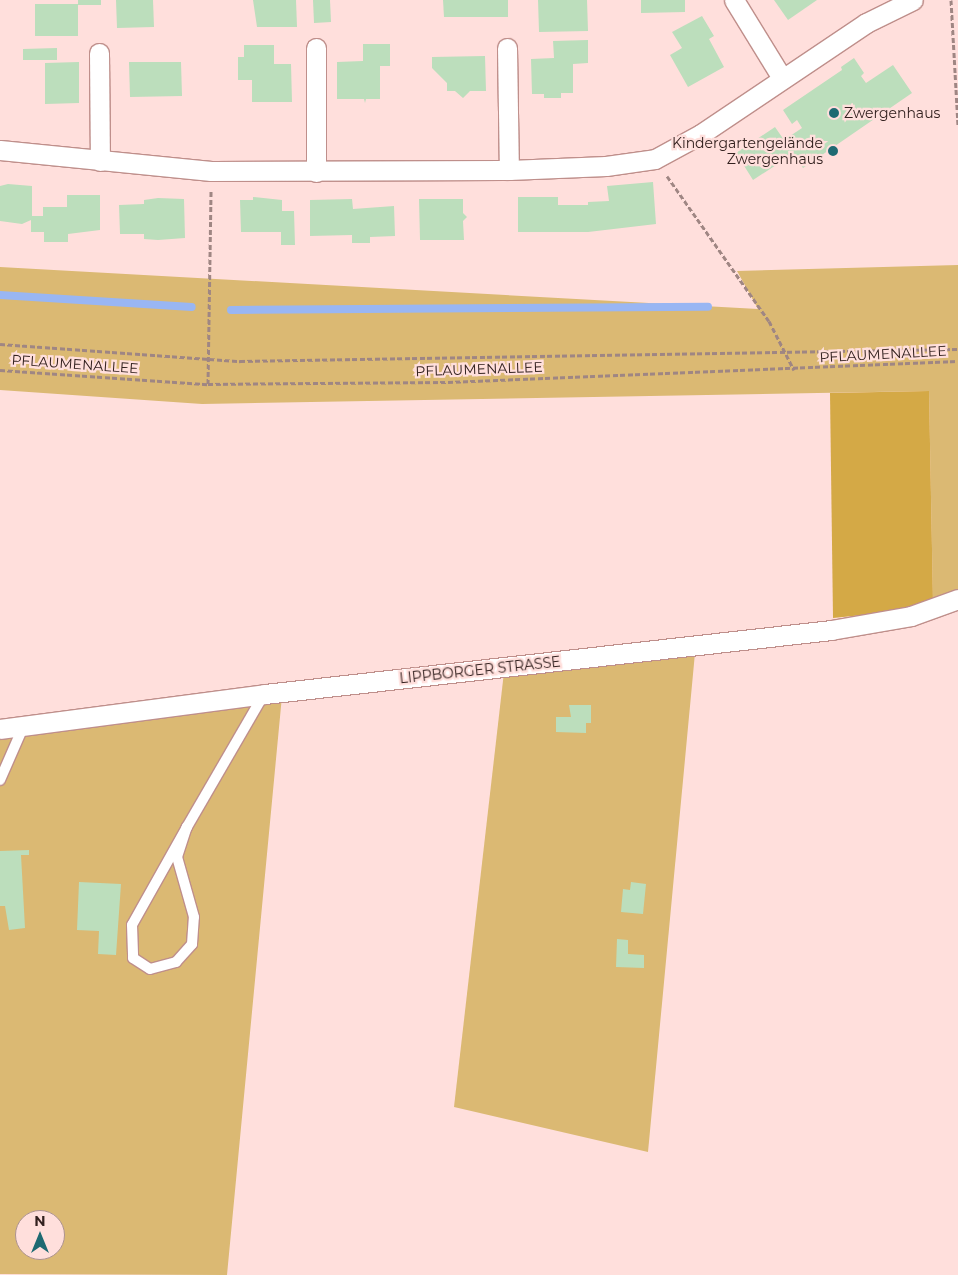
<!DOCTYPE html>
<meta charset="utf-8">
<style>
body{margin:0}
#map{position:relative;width:958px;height:1275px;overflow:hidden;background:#ffdfdc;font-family:Montserrat,sans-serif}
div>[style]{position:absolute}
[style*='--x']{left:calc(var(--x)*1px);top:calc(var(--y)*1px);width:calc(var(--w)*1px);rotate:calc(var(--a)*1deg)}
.green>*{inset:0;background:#dbb973}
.forest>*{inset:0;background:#d4a946}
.stream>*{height:8px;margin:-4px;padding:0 4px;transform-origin:4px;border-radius:4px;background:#99b6f3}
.building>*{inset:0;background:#bcdebc}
.path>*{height:3px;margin-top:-1.5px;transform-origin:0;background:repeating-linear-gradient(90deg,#9f8683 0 5px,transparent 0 7.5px)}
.roads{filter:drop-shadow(1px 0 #bf8f8b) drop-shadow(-1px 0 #bf8f8b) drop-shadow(0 1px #bf8f8b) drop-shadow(0 -1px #bf8f8b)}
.lane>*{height:10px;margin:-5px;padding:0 5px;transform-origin:5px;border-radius:5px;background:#fff}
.street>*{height:19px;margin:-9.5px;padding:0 9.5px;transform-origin:9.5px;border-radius:9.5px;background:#fff}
.dots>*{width:14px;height:14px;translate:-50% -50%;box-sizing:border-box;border:2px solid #ffdfdc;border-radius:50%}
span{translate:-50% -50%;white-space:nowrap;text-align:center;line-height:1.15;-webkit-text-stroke:4.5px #ffdfdc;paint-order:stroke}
.poi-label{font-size:14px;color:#33211f}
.left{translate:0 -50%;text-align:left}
.right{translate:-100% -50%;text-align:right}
.street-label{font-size:14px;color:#33211f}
.north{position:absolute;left:15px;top:1210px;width:50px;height:50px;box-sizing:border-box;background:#ffdfdc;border:1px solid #ad9390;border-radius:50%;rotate:0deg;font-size:14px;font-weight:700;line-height:20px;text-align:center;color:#33211f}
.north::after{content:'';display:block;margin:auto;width:18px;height:22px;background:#1e6a72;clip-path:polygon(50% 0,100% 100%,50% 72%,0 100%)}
</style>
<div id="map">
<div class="green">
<div style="clip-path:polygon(958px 265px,958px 594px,933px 602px,929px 391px,202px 404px,0 390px,0 267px,758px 309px,737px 271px)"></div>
<div style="clip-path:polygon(695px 653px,648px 1152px,454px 1107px,504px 672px)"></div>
<div style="clip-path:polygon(evenodd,282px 696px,227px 1275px,0 1274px,0 731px,282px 696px,25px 1220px,55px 1220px,55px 1250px,25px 1250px,25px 1220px)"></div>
</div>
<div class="forest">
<div style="clip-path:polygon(929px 391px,933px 602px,912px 610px,833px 618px,830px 393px)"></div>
</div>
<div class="stream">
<div style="--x:0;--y:295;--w:192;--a:3.6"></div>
<div style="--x:231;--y:310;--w:477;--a:-0.4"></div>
</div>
<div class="building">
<div style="clip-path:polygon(78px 0,101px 0,101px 5px,78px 5px)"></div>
<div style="clip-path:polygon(116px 0,153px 0,154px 27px,117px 28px)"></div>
<div style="clip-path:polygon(253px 0,296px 0,297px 27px,257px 27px)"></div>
<div style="clip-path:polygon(313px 0,330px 0,331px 22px,314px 23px)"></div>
<div style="clip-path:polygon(443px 0,508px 0,508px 17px,444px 17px)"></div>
<div style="clip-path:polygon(538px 0,587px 0,588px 31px,539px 32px)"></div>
<div style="clip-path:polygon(641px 0,685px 0,685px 12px,641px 13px)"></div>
<div style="clip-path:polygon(774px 0,817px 0,788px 20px)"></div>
<div style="clip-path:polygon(35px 4px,78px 4px,78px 36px,35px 36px)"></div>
<div style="clip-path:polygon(702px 16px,714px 36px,709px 39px,724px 67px,688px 87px,670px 55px,682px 48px,672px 32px)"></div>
<div style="clip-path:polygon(588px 40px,588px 63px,573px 64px,573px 93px,561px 93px,561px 98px,544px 98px,544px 94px,532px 94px,531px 59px,554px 58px,553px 41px)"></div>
<div style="clip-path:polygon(363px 44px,390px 44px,390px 66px,380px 66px,380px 99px,366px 99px,365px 103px,364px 99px,337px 99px,337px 62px,363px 61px)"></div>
<div style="clip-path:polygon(244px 45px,274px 45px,274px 64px,291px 64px,292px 102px,252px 102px,252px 80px,238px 80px,238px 57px,244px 57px)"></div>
<div style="clip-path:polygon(57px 48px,57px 60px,23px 60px,23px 49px)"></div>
<div style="clip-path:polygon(485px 56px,486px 91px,470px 91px,463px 98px,455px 91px,447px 91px,447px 83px,432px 68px,432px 57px)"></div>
<div style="clip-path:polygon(854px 58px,864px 73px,861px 76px,866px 83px,893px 65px,912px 93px,803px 168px,793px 154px,753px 180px,736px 153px,775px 127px,784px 140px,802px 128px,797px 120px,792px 124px,783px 110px,842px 70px,841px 67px)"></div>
<div style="clip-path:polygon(79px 62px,79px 103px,45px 104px,45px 63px)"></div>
<div style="clip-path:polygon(129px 62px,181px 62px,182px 96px,130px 97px)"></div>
<div style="clip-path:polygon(653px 182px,656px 224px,588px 232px,518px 232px,518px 197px,558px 197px,558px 205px,588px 205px,588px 202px,609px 201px,607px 186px)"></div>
<div style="clip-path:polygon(8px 184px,32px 186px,32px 216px,43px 216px,43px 207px,67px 207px,67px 195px,100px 195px,100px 230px,68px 234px,68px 242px,44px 242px,44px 232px,31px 232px,31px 220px,22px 224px,0 221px,0 186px)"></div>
<div style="clip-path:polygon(253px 197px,282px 200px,282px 211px,294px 211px,295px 245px,281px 245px,281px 232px,241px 232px,240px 200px,253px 200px)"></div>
<div style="clip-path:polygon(158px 198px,184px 199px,185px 238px,158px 240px,144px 239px,144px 234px,120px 234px,119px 205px,144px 204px,144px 200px)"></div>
<div style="clip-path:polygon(352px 199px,353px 209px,394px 206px,395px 236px,370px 237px,370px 243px,352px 243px,352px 235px,310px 236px,310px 200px)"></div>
<div style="clip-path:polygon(419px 199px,463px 199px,463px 213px,467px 217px,463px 221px,464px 240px,420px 240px)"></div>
<div style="clip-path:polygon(569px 705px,591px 705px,591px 723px,586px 723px,586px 733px,556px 732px,556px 717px,571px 717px)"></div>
<div style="clip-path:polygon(29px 850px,29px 855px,21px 855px,25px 928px,9px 930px,5px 906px,0 906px,0 851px)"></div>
<div style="clip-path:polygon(79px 882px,121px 884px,116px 955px,98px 954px,99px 931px,77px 930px)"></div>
<div style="clip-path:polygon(631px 882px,646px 884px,643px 914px,621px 912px,623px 889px,630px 890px)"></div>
<div style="clip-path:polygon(617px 939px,628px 940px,628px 954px,644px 955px,644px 968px,616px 967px)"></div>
</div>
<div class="path">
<div style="--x:951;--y:0;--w:127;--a:86.8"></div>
<div style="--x:667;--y:176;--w:177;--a:54.9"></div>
<div style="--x:769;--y:321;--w:55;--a:63"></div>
<div style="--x:0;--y:344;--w:241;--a:4.1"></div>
<div style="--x:240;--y:361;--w:718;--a:-0.96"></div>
<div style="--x:0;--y:370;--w:208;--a:3.9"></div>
<div style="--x:208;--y:384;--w:240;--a:-0.5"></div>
<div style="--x:448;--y:382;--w:510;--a:-2.36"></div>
<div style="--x:208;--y:384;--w:193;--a:-89.1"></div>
</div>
<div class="roads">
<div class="lane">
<div style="--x:0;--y:780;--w:60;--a:-66.4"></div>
<div style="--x:187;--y:827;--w:112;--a:119.3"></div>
<div style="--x:132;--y:925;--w:33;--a:88"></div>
<div style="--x:133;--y:958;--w:20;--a:33"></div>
<div style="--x:150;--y:969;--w:27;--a:-15"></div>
<div style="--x:176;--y:962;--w:24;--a:-48"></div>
<div style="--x:192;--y:944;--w:27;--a:-86"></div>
<div style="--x:194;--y:917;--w:62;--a:-105.8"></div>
<div style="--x:177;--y:857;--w:32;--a:-72"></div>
<div style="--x:187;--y:827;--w:151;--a:-59.9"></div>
</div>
<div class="street">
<div style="--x:734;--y:0;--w:92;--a:58.4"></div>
<div style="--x:316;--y:48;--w:124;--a:90"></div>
<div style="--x:507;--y:48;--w:122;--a:89.1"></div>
<div style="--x:99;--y:53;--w:108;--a:89.5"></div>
<div style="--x:0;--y:150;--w:212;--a:5.7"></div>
<div style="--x:211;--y:171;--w:298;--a:-0.2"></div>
<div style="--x:509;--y:170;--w:97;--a:-2.4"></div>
<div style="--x:606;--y:166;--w:49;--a:-8.1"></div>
<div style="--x:655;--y:159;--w:52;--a:-28.5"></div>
<div style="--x:701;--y:134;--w:199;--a:-33.9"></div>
<div style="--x:866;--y:23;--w:52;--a:-26.1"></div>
<div style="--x:0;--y:729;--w:267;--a:-7.5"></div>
<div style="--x:265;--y:694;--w:570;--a:-6.45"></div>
<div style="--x:831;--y:630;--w:81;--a:-9.9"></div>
<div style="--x:911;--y:616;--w:50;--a:-19.9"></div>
</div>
</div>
<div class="dots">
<div style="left:834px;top:113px;background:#1e6a72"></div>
<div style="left:833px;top:151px;background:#1e6a72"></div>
</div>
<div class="poi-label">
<span class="left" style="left:844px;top:113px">Zwergenhaus</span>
<span class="right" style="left:823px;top:151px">Kindergartengelände<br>Zwergenhaus</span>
</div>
<div class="street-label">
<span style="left:883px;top:354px;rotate:-3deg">PFLAUMENALLEE</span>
<span style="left:75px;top:364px;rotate:4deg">PFLAUMENALLEE</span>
<span style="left:479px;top:369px;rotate:-2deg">PFLAUMENALLEE</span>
<span style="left:480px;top:670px;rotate:-6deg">LIPPBORGER STRASSE</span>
</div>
<div class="north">N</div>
</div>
